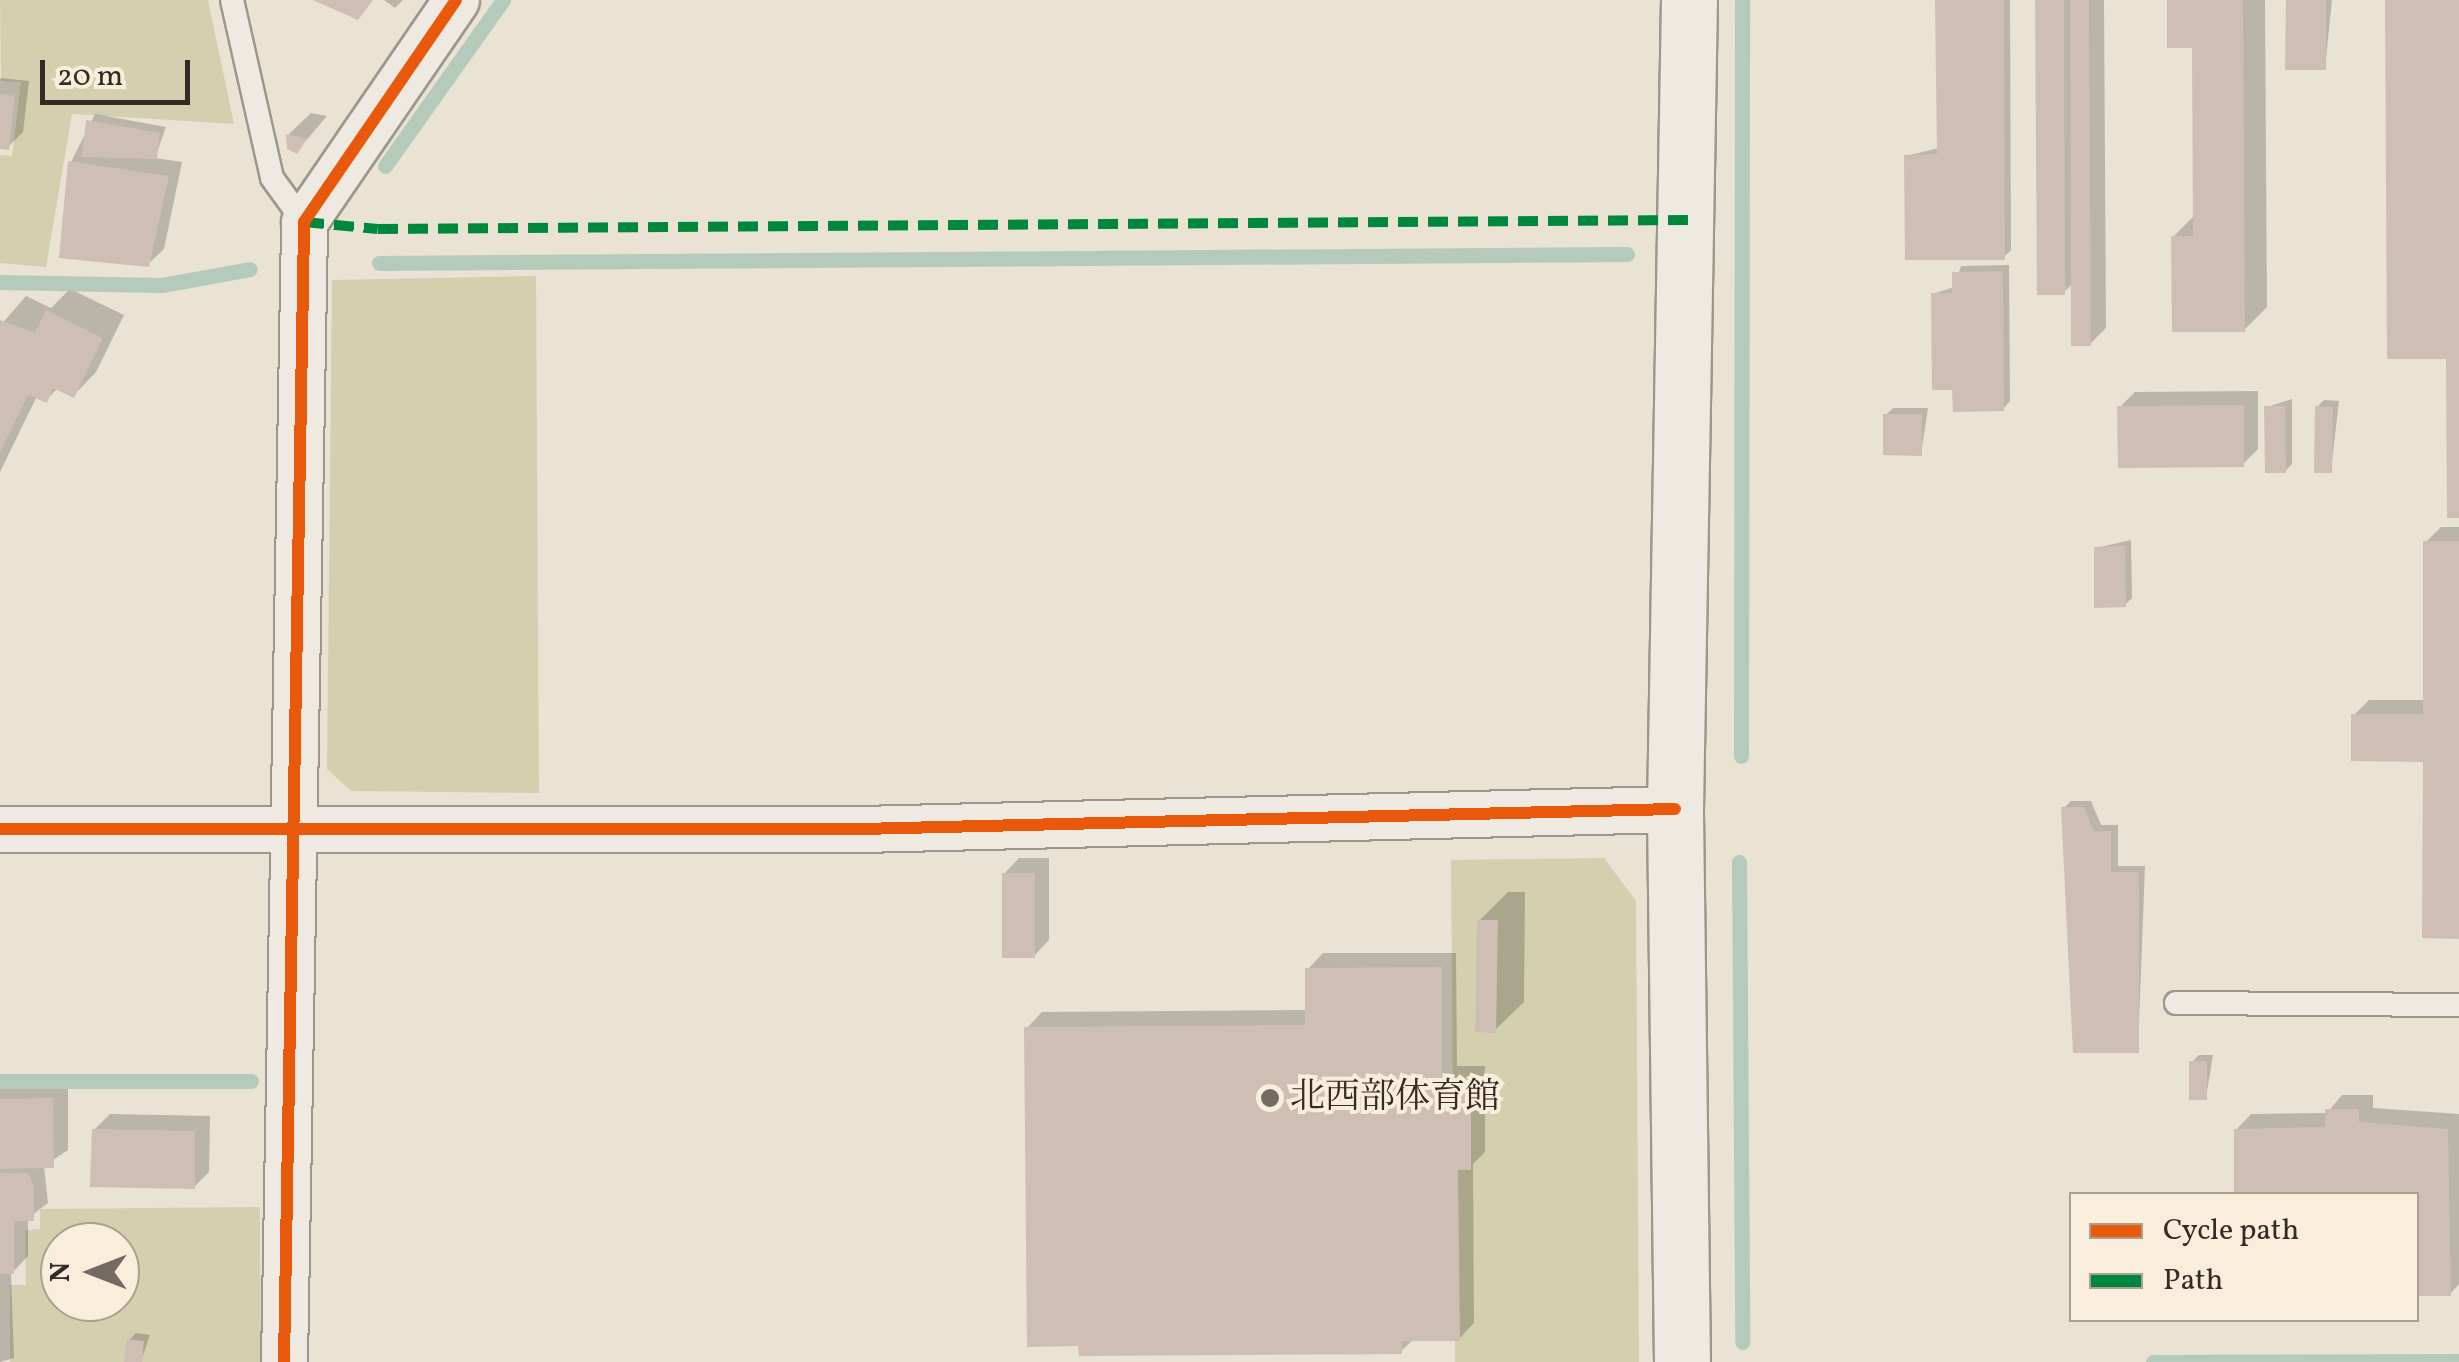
<!DOCTYPE html>
<meta charset="utf-8">
<style>
body{margin:0}
#map{position:relative;width:2459px;height:1362px;overflow:hidden;background:#eae2d2;font-family:Vollkorn,"Noto Serif JP",serif}
div>[style]{position:absolute}
[style*='--x']{left:calc(var(--x)*1px);top:calc(var(--y)*1px);width:calc(var(--w)*1px);rotate:calc(var(--a)*1deg)}
.green>*{inset:0;background:#d4d0af}
.shadow>*{inset:0;background:#0003}
.stream>*{height:15px;margin:-7.5px;padding:0 7.5px;transform-origin:7.5px;border-radius:7.5px;background:#b4caba}
.building>*{inset:0;background:#cfbeb3}
.roads{filter:drop-shadow(2px 0 #9c978d) drop-shadow(-2px 0 #9c978d) drop-shadow(0 2px #9c978d) drop-shadow(0 -2px #9c978d)}
.service>*{height:22px;margin:-11px;padding:0 11px;transform-origin:11px;border-radius:11px;background:#eeeae1}
.minor>*{height:45px;margin:-22.5px;padding:0 22.5px;transform-origin:22.5px;border-radius:22.5px;background:#eeeae1}
.tertiary>*{height:55px;margin:-27.5px;padding:0 27.5px;transform-origin:27.5px;border-radius:27.5px;background:#eeeae1}
.quiet>*{height:10px;margin-top:-5px;transform-origin:0;background:repeating-linear-gradient(90deg,#00873e 0 20px,transparent 0 30px)}
.cycleway>*{height:12px;margin:-6px;padding:0 6px;transform-origin:6px;border-radius:6px;background:#e8590c}
.dots>*{width:28px;height:28px;translate:-50% -50%;box-sizing:border-box;border:5px solid #f8eedb;border-radius:50%}
span{translate:-50% -50%;white-space:nowrap;text-align:center;line-height:1.15;-webkit-text-stroke:8px #f8eedb;paint-order:stroke}
.poi-label{font-size:35px;color:#352a24}
.left{translate:0 -50%;text-align:left}
.legend{position:absolute;left:2069px;top:1192px;width:350px;height:130px;box-sizing:border-box;background:#f8eedb;border:2px solid #aaa092;margin:0;padding:12px 18px;list-style:none;font-size:30px;color:#352a24}
.legend li{display:flex;align-items:center;gap:20px;height:50px}
.legend b{width:50px;border:2px solid #aaa092}
.north{position:absolute;left:40px;top:1222px;width:100px;height:100px;box-sizing:border-box;background:#f8eedb;border:2px solid #aaa092;border-radius:50%;rotate:270deg;font-size:28px;font-weight:700;line-height:40px;text-align:center;color:#352a24}
.north::after{content:'';display:block;margin:auto;width:35px;height:45px;background:#746a61;clip-path:polygon(50% 0,100% 100%,50% 72%,0 100%)}
.scale{position:absolute;left:40px;top:60px;width:150px;height:45px;box-sizing:border-box;border:5px solid #352a24;border-top:0;padding-left:12px;font-size:30px;line-height:35px;white-space:nowrap;color:#352a24;-webkit-text-stroke:8px #f8eedb;paint-order:stroke}
</style>
<div id="map">
<div class="green">
<div style="clip-path:polygon(0 0,208px 0,234px 124px,72px 114px,46px 267px,0 263px,0 155px,12px 156px,21px 82px,1px 81px)"></div>
<div style="clip-path:polygon(536px 276px,539px 793px,351px 791px,327px 769px,332px 280px)"></div>
<div style="clip-path:polygon(1604px 858px,1636px 901px,1639px 1362px,1455px 1362px,1451px 860px)"></div>
<div style="clip-path:polygon(evenodd,260px 1207px,261px 1362px,10px 1362px,10px 1285px,26px 1285px,25px 1230px,40px 1229px,40px 1209px,260px 1207px,60px 1242px,120px 1242px,120px 1302px,60px 1302px,60px 1242px)"></div>
</div>
<div class="shadow">
<div style="clip-path:polygon(384px 0,403px 0,395px 8px)"></div>
<div style="clip-path:polygon(1938px 0,2010px 0,2011px 250px,2004px 257px,1906px 156px,1939px 148px)"></div>
<div style="clip-path:polygon(2038px 0,2104px 0,2106px 328px,2090px 344px,2074px 282px,2064px 292px)"></div>
<div style="clip-path:polygon(2170px 0,2265px 0,2267px 307px,2244px 330px,2173px 237px,2196px 214px,2194px 46px)"></div>
<div style="clip-path:polygon(2288px 0,2332px 0,2325px 68px)"></div>
<div style="clip-path:polygon(0 78px,29px 81px,23px 132px,8px 147px,0 146px)"></div>
<div style="clip-path:polygon(311px 113px,327px 116px,298px 150px,289px 134px)"></div>
<div style="clip-path:polygon(95px 114px,166px 127px,155px 158px,182px 162px,164px 249px,148px 264px,71px 162px)"></div>
<div style="clip-path:polygon(2009px 265px,2010px 401px,2003px 409px,1954px 388px,1933px 294px,1954px 287px,1961px 266px)"></div>
<div style="clip-path:polygon(70px 289px,124px 315px,96px 372px,74px 395px,58px 388px,46px 400px,37px 396px,0 472px,0 326px,26px 296px,51px 308px)"></div>
<div style="clip-path:polygon(2258px 391px,2258px 449px,2242px 465px,2120px 407px,2135px 392px)"></div>
<div style="clip-path:polygon(2292px 399px,2292px 464px,2285px 471px,2267px 407px)"></div>
<div style="clip-path:polygon(2324px 400px,2339px 401px,2331px 470px,2317px 407px)"></div>
<div style="clip-path:polygon(1893px 408px,1928px 408px,1921px 454px,1886px 415px)"></div>
<div style="clip-path:polygon(2441px 527px,2459px 527px,2459px 936px,2425px 759px,2354px 715px,2369px 700px,2425px 700px,2426px 542px)"></div>
<div style="clip-path:polygon(2131px 540px,2132px 598px,2125px 605px,2096px 548px)"></div>
<div style="clip-path:polygon(2071px 801px,2091px 801px,2101px 825px,2118px 825px,2118px 866px,2145px 866px,2138px 1050px,2064px 808px)"></div>
<div style="clip-path:polygon(1019px 858px,1049px 858px,1049px 940px,1034px 956px,1004px 874px)"></div>
<div style="clip-path:polygon(1508px 892px,1525px 892px,1524px 1002px,1495px 1030px,1479px 921px)"></div>
<div style="clip-path:polygon(1323px 953px,1456px 953px,1457px 1066px,1485px 1066px,1485px 1152px,1473px 1164px,1474px 1323px,1459px 1339px,1414px 1339px,1401px 1351px,1027px 1028px,1042px 1012px,1308px 1010px,1308px 969px)"></div>
<div style="clip-path:polygon(2199px 1055px,2213px 1055px,2206px 1098px,2192px 1062px)"></div>
<div style="clip-path:polygon(68px 1084px,68px 1150px,44px 1166px,48px 1203px,28px 1218px,28px 1256px,11px 1274px,14px 1358px,0 1362px,0 1085px)"></div>
<div style="clip-path:polygon(2342px 1095px,2373px 1095px,2373px 1108px,2459px 1114px,2459px 1284px,2450px 1294px,2416px 1194px,2237px 1194px,2236px 1130px,2251px 1114px,2327px 1113px)"></div>
<div style="clip-path:polygon(110px 1114px,210px 1116px,209px 1172px,194px 1187px,94px 1130px)"></div>
<div style="clip-path:polygon(136px 1333px,150px 1335px,141px 1361px,129px 1340px)"></div>
</div>
<div class="stream">
<div style="--x:385;--y:166;--w:204;--a:-54.6"></div>
<div style="--x:379;--y:263;--w:1248;--a:-0.41"></div>
<div style="--x:0;--y:282;--w:162;--a:1.1"></div>
<div style="--x:162;--y:285;--w:89;--a:-10.3"></div>
<div style="--x:1741;--y:756;--w:756;--a:-89.92"></div>
<div style="--x:1739;--y:862;--w:480;--a:89.6"></div>
<div style="--x:0;--y:1081;--w:251;--a:0"></div>
<div style="--x:2153;--y:1362;--w:306;--a:-0.2"></div>
</div>
<div class="building">
<div style="clip-path:polygon(313px 0,373px 0,358px 20px)"></div>
<div style="clip-path:polygon(1935px 0,2004px 0,2005px 260px,1905px 260px,1904px 155px,1937px 154px)"></div>
<div style="clip-path:polygon(2035px 0,2064px 0,2065px 295px,2037px 295px)"></div>
<div style="clip-path:polygon(2070px 0,2089px 0,2091px 346px,2071px 346px)"></div>
<div style="clip-path:polygon(2167px 0,2243px 0,2245px 332px,2172px 332px,2171px 236px,2193px 236px,2192px 48px,2167px 48px)"></div>
<div style="clip-path:polygon(2286px 0,2326px 0,2326px 70px,2285px 70px)"></div>
<div style="clip-path:polygon(2385px 0,2459px 0,2459px 518px,2447px 518px,2446px 359px,2387px 359px)"></div>
<div style="clip-path:polygon(0 94px,15px 96px,9px 150px,0 149px)"></div>
<div style="clip-path:polygon(86px 120px,160px 133px,157px 159px,82px 157px)"></div>
<div style="clip-path:polygon(286px 134px,307px 139px,297px 154px,287px 149px)"></div>
<div style="clip-path:polygon(68px 161px,169px 176px,149px 267px,59px 258px)"></div>
<div style="clip-path:polygon(2003px 271px,2004px 411px,1953px 412px,1952px 390px,1932px 390px,1931px 293px,1952px 293px,1952px 272px)"></div>
<div style="clip-path:polygon(46px 310px,103px 338px,74px 398px,53px 388px,47px 403px,28px 395px,0 453px,0 320px,35px 333px)"></div>
<div style="clip-path:polygon(2244px 405px,2244px 467px,2118px 468px,2117px 406px)"></div>
<div style="clip-path:polygon(2264px 406px,2285px 406px,2286px 473px,2265px 473px)"></div>
<div style="clip-path:polygon(2315px 406px,2333px 407px,2332px 473px,2314px 473px)"></div>
<div style="clip-path:polygon(1883px 414px,1922px 414px,1922px 456px,1883px 455px)"></div>
<div style="clip-path:polygon(2423px 541px,2459px 541px,2459px 939px,2422px 938px,2423px 762px,2351px 761px,2351px 714px,2423px 714px)"></div>
<div style="clip-path:polygon(2125px 546px,2126px 607px,2094px 608px,2094px 547px)"></div>
<div style="clip-path:polygon(2061px 807px,2084px 807px,2094px 831px,2111px 831px,2111px 872px,2139px 872px,2139px 1053px,2073px 1053px)"></div>
<div style="clip-path:polygon(1002px 873px,1035px 873px,1035px 958px,1002px 958px)"></div>
<div style="clip-path:polygon(1477px 920px,1498px 920px,1496px 1033px,1475px 1032px)"></div>
<div style="clip-path:polygon(1442px 967px,1442px 1081px,1471px 1080px,1471px 1170px,1458px 1170px,1460px 1341px,1402px 1341px,1402px 1354px,1079px 1356px,1078px 1346px,1027px 1347px,1024px 1027px,1305px 1025px,1305px 968px)"></div>
<div style="clip-path:polygon(2189px 1061px,2207px 1061px,2207px 1100px,2189px 1100px)"></div>
<div style="clip-path:polygon(53px 1098px,54px 1168px,0 1169px,0 1099px)"></div>
<div style="clip-path:polygon(2325px 1109px,2359px 1109px,2359px 1122px,2448px 1129px,2451px 1296px,2416px 1296px,2416px 1194px,2234px 1194px,2234px 1129px,2325px 1127px)"></div>
<div style="clip-path:polygon(92px 1129px,195px 1131px,195px 1189px,90px 1187px)"></div>
<div style="clip-path:polygon(0 1173px,28px 1173px,34px 1187px,34px 1221px,14px 1221px,14px 1274px,0 1274px)"></div>
<div style="clip-path:polygon(127px 1339px,144px 1341px,142px 1362px,124px 1362px)"></div>
</div>
<div class="roads">
<div class="service">
<div style="--x:232;--y:0;--w:182;--a:77.3"></div>
<div style="--x:272;--y:178;--w:54;--a:54"></div>
<div style="--x:2176;--y:1003;--w:283;--a:0.4"></div>
</div>
<div class="minor">
<div style="--x:0;--y:829;--w:861;--a:0"></div>
<div style="--x:861;--y:829;--w:814;--a:-1.41"></div>
<div style="--x:284;--y:1362;--w:1140;--a:-88.99"></div>
<div style="--x:304;--y:222;--w:269;--a:-55.6"></div>
</div>
<div class="tertiary">
<div style="--x:1682;--y:1362;--w:553;--a:-90.73"></div>
<div style="--x:1675;--y:809;--w:809;--a:-89.01"></div>
</div>
</div>
<div class="quiet">
<div style="--x:304;--y:222;--w:74;--a:5.4"></div>
<div style="--x:378;--y:229;--w:1310;--a:-0.39"></div>
</div>
<div class="cycleway">
<div style="--x:0;--y:829;--w:861;--a:0"></div>
<div style="--x:861;--y:829;--w:814;--a:-1.41"></div>
<div style="--x:284;--y:1362;--w:1140;--a:-88.99"></div>
<div style="--x:304;--y:222;--w:269;--a:-55.6"></div>
</div>
<div class="dots">
<div style="left:1270px;top:1098px;background:#746a61"></div>
</div>
<div class="poi-label">
<span class="left" style="left:1290px;top:1098px">北西部体育館</span>
</div>
<ul class="legend">
<li><b style="height:12px;background:#e8590c"></b>Cycle path</li>
<li><b style="height:12px;background:#00873e"></b>Path</li>
</ul>
<div class="north">N</div>
<div class="scale">20 m</div>
</div>
